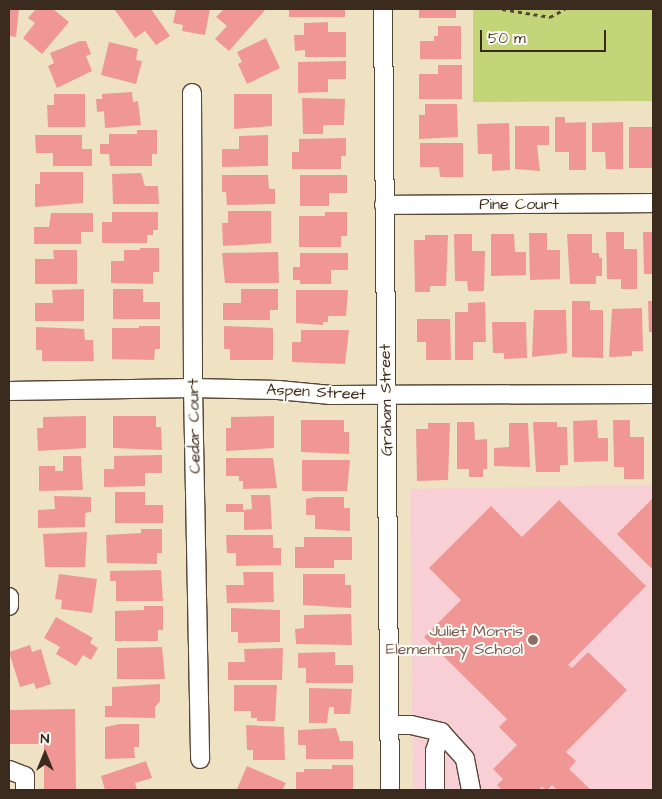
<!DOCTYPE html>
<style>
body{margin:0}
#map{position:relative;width:662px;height:799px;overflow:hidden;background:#eee2c2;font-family:"Architects Daughter",sans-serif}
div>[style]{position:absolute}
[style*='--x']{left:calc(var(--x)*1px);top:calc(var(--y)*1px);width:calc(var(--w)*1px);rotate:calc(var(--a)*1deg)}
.built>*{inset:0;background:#f7cfd4}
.green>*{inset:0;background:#c3d578}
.building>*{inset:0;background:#f09796}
.path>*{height:3px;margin-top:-1.5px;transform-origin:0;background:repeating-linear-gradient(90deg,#564637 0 4px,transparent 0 8px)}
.roads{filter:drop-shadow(1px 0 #564637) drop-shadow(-1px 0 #564637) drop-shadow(0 1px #564637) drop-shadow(0 -1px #564637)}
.minor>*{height:18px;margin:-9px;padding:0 9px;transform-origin:9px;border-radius:9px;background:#fff}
.dots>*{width:14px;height:14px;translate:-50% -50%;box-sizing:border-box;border:2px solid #fdfcf7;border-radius:50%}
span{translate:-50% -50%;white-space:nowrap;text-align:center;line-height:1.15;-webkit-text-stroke:4px #fdfcf7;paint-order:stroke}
.street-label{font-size:16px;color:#3b2a1e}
.education-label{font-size:16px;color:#785e54}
.right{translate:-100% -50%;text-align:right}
.frame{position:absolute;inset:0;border:10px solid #3b2a1e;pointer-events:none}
.north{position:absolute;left:20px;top:729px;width:50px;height:50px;-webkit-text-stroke:4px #fdfcf7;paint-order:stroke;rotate:0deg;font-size:14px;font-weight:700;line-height:20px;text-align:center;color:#3b2a1e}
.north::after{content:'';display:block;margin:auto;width:18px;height:22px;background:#3b2a1e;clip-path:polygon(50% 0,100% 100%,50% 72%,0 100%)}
.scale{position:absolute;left:480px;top:30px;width:126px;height:22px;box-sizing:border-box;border:2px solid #3b2a1e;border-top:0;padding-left:6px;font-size:15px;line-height:18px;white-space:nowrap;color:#3b2a1e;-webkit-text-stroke:4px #fdfcf7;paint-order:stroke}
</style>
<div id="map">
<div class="built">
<div style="clip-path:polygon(653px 485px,653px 790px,413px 790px,410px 489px)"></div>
</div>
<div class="green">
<div style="clip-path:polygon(473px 9px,653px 9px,653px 101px,473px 102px)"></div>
</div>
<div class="building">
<div style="clip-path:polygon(9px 9px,19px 9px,16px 37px,9px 36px)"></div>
<div style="clip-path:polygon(36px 9px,53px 9px,69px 22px,42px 54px,23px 38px,35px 23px,28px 18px)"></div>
<div style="clip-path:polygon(114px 9px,151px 9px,170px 36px,156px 45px,145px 31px,135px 38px)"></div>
<div style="clip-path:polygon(176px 9px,210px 9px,205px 35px,182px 31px,183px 25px,173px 23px)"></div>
<div style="clip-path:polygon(224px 9px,266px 9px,229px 51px,215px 39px,227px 26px,216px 17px)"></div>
<div style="clip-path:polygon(289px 9px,345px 9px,345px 17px,289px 17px)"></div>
<div style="clip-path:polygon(419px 9px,456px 9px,456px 18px,419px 18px)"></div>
<div style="clip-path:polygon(328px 22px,328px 32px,346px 32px,346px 57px,305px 57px,305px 50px,295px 51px,294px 35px,304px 35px,304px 23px)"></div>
<div style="clip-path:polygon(438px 26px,461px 26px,461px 59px,420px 59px,420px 41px,434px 41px,434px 36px,438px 36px)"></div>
<div style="clip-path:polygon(266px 38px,280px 68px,247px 84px,238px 64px,242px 62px,237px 52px)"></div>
<div style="clip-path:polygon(80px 41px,86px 41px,91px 54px,86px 56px,92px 71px,57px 88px,48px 66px,54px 63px,50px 53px)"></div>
<div style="clip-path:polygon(109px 42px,138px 49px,136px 60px,142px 61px,136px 84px,101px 75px)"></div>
<div style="clip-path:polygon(346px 61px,346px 79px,328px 79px,328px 92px,298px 93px,298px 62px)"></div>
<div style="clip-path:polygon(438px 65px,462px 65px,462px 99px,419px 99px,419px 74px,438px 74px)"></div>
<div style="clip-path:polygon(132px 92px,133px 102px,138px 101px,141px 125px,105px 128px,104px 111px,97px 112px,96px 99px,102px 99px,102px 94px)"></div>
<div style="clip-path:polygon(54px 94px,85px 94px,85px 127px,48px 127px,47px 105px,54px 105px)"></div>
<div style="clip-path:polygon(234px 94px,272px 94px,272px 126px,234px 129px)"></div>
<div style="clip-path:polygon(302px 98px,345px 99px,344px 125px,323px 125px,323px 134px,303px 134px)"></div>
<div style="clip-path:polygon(425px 104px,457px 104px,458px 137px,419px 139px,419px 115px,425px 115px)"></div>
<div style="clip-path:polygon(555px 117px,565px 117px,565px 123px,586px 122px,586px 170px,569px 170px,569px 152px,555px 152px)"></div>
<div style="clip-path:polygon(623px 122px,623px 169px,606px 169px,605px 152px,592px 152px,592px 123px)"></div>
<div style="clip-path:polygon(509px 123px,510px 170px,492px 171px,492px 154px,478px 154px,477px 124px)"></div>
<div style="clip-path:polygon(515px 126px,549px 126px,549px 145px,537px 145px,540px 171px,515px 169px)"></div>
<div style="clip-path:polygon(629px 127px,653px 127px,653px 168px,629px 168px)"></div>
<div style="clip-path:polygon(137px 130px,157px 130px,157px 154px,152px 154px,152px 166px,110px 166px,109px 154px,100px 154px,100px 144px,109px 144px,109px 134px,137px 134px)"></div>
<div style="clip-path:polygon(35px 135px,82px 135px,82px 149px,92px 149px,92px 166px,53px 166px,53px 153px,36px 153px)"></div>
<div style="clip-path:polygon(268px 135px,268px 166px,222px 167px,222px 149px,239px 149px,239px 136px)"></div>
<div style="clip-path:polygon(346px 138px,346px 156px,341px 156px,341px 169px,292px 169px,292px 152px,299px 152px,299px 139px)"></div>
<div style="clip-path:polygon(420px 143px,463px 143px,463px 177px,440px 177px,439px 167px,420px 167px)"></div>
<div style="clip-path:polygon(40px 172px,83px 172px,83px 203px,35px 207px,35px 184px,40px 184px)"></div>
<div style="clip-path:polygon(141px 173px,145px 186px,158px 186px,159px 204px,113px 204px,112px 174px)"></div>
<div style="clip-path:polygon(222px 175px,268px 175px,269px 189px,275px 189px,275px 204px,227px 205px,226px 192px,222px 192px)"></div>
<div style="clip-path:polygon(300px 175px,347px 175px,347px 193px,329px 193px,329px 206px,300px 206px)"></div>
<div style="clip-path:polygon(228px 211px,271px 211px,271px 243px,223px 246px,222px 223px,228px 223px)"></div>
<div style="clip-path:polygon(112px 212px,158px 212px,158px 230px,153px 230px,153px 235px,147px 235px,147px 243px,102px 243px,102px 222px,112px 222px)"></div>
<div style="clip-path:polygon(325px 212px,347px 212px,347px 236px,341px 236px,341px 247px,299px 247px,299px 216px,325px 216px)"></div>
<div style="clip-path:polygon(51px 213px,93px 213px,93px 232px,81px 232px,81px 244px,34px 244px,34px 227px,49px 227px)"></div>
<div style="clip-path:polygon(606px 232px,624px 232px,624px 249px,637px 249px,637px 289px,621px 289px,621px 279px,607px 279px)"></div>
<div style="clip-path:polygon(643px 232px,653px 232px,653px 274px,644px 274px)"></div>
<div style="clip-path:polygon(529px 233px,547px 233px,547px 250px,560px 250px,560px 279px,530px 280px)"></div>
<div style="clip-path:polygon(454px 234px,472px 234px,472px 251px,485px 251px,484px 291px,468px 291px,467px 281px,455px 281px)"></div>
<div style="clip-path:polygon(491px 234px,514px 234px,515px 252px,526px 252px,526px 275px,491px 276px)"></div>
<div style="clip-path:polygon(567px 234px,592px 234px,592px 253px,599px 253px,599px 258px,602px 258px,602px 276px,596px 276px,596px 284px,570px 284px)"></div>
<div style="clip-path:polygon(425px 235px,448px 235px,446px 286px,430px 286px,430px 292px,415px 292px,414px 240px,425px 240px)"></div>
<div style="clip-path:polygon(140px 248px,159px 248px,159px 272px,153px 272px,153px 284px,111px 283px,111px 261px,124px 261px,124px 250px,140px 250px)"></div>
<div style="clip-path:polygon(53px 250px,77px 250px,77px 284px,35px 284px,35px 259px,54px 259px)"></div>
<div style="clip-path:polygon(278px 252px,279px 283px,225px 283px,222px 253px)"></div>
<div style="clip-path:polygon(300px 253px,348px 253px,348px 270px,331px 270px,331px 284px,300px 284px,300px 280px,293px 280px,293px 267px,300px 267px)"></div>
<div style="clip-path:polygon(84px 289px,84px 321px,35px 321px,35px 303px,53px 303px,52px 290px)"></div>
<div style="clip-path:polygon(113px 289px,143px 289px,143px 302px,160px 302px,160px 319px,113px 319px)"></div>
<div style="clip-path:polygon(241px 289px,278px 289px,278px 310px,270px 310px,270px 320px,223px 320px,223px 303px,241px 303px)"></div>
<div style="clip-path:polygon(296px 290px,348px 290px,346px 316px,328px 316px,328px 322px,323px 322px,323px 325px,296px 323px)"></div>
<div style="clip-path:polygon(572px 301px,590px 301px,590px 310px,603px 310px,603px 358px,572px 357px)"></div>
<div style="clip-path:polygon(648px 301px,653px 301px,653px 332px,649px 332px)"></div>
<div style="clip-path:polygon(485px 302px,486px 342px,473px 342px,473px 360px,455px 360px,455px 312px,468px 312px,468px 303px)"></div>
<div style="clip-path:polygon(642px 308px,643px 351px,632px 351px,632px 356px,609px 357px,612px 309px)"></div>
<div style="clip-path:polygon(534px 310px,566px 310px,567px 353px,532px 357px)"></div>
<div style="clip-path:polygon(417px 319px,450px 319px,451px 360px,426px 360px,426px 342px,417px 342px)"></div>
<div style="clip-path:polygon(492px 322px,526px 322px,527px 358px,504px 359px,504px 353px,493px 353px)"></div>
<div style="clip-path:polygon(139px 326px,160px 326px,160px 349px,155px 349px,154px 360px,112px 359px,112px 328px,139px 328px)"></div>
<div style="clip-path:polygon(224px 326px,273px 328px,273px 360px,230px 360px,230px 349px,224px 349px)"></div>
<div style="clip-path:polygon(36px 327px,84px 329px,85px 340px,93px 340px,94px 361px,42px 361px,42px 350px,36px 350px)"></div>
<div style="clip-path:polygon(301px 330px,349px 330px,345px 364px,292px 362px,292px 342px,301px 342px)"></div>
<div style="clip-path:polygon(86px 416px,86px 448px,38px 451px,37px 428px,43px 428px,43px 417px)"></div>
<div style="clip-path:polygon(113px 416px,156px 416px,156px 427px,161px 427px,162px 450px,113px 448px)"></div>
<div style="clip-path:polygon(274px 416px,274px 448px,226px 451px,226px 428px,231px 428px,231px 417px)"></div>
<div style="clip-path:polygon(301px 420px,344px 420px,344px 432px,349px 432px,349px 454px,301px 452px)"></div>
<div style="clip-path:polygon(597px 420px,598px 438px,608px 438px,608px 461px,574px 462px,573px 421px)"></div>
<div style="clip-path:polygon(613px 420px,630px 420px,630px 437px,644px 437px,644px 479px,624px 479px,624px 467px,614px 467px)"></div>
<div style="clip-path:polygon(457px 422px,474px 422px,475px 440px,487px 439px,487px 469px,483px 469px,483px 477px,469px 477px,469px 469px,457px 469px)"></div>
<div style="clip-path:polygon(533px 422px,557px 422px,557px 427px,567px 427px,568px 465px,560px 465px,560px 472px,536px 472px)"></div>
<div style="clip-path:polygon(428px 423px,450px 423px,448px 480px,417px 481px,416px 429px,428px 429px)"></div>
<div style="clip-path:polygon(509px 423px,528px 423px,530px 467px,494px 466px,494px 448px,509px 447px)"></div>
<div style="clip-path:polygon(162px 455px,162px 473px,145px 473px,145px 486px,104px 487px,104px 469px,114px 469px,114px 456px)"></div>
<div style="clip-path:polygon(63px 456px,81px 456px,83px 490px,39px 491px,39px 466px,55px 466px,55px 471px,63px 471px)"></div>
<div style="clip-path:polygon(226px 458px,273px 458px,277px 488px,243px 489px,243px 481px,239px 481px,239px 476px,226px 476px)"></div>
<div style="clip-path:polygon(302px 460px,350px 460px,347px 491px,302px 491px)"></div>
<div style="clip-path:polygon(115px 492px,145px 492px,145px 505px,163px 505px,163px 523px,115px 523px)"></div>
<div style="clip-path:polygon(251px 495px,270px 495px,272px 529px,244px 530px,244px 512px,226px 512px,226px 504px,243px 504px,243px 510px,252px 509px)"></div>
<div style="clip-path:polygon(54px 496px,91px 497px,91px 512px,85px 513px,85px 527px,38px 528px,38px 510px,55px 509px)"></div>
<div style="clip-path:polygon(315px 497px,344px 497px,344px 508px,350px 508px,350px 531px,315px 529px,315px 515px,306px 515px,306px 499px)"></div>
<div style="clip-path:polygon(653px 498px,653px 570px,617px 534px)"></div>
<div style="clip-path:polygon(559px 500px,646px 586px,568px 665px,572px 668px,588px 652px,627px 690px,566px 752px,576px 761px,569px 769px,591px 790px,557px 790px,552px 785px,547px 790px,542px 787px,538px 790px,502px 790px,497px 785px,503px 779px,493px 769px,517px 745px,499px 727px,507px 719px,424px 637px,461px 600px,429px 568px,491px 506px,522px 537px)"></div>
<div style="clip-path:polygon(141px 529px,162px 529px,162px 553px,157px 553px,157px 564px,107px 563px,106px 535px,141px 533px)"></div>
<div style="clip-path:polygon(87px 532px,85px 567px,45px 567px,43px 534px)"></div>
<div style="clip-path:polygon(226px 535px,273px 535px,273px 548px,281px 548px,281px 565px,236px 566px,236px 553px,227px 553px)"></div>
<div style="clip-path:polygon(304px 537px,352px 537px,352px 560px,334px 560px,334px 568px,295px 568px,295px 547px,304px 547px)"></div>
<div style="clip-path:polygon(161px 570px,163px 601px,116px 601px,116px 581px,110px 581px,110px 571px)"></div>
<div style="clip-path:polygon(243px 572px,273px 572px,274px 602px,227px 603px,226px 585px,244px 585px)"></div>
<div style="clip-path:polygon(59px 574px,97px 579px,92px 613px,61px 609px,62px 600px,55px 599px)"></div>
<div style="clip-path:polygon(303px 574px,345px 574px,345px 585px,351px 585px,351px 608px,303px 605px)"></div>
<div style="clip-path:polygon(144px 606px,163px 606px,163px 630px,158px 630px,158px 641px,115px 641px,115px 611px,144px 610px)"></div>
<div style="clip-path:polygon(231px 608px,280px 610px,280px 642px,238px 643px,238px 632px,231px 632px)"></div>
<div style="clip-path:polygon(351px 614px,352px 645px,296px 644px,295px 629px,304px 628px,304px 615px)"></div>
<div style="clip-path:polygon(56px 617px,93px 638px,90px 643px,98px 648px,91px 660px,83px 655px,76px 666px,56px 654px,60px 647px,44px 638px)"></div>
<div style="clip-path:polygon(30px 645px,32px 652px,41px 649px,51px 684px,36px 689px,34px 683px,20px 687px,9px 652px)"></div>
<div style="clip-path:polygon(162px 647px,165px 679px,117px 679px,117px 648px)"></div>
<div style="clip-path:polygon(283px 648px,282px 680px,228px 680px,228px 662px,245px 662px,244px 649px)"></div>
<div style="clip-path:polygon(335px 652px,335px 665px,353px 665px,353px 683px,306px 683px,306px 668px,298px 668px,298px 653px)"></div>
<div style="clip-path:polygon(160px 684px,160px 701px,155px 707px,155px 718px,105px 717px,105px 706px,112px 706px,112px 687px)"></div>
<div style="clip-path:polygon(234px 685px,277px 685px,275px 721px,257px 721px,257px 718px,251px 718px,251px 711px,234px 711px)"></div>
<div style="clip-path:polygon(309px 688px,352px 689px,350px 714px,334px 714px,334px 707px,329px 707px,327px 723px,309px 723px)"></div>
<div style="clip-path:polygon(75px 709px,76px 790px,44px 790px,44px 744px,9px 744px,9px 710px)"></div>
<div style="clip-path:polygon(120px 724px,139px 724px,139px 747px,134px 747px,135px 758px,105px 759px,105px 727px)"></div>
<div style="clip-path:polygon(246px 725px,284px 727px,285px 760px,253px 760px,253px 750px,247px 750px)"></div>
<div style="clip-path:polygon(336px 728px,340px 741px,353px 741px,353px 759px,306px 759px,306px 745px,298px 745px,298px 730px)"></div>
<div style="clip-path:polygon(146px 761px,152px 778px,135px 783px,137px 790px,105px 790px,101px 776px)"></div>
<div style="clip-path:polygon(332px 765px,353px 765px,353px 789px,296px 790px,296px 772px,304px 772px,304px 769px,332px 769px)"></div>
<div style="clip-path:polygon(247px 766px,286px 783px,282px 790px,237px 789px)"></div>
</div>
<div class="path">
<div style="--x:502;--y:9;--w:49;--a:9.5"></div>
<div style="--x:550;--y:17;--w:17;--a:-28"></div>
</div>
<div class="roads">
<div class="minor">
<div style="--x:383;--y:9;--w:781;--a:89.49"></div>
<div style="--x:192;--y:93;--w:295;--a:89.8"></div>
<div style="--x:193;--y:388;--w:371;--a:88.9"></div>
<div style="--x:384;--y:205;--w:269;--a:-0.4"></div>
<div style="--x:9;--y:391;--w:184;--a:-0.9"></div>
<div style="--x:193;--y:388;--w:85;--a:1.3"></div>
<div style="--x:278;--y:390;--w:53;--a:5.4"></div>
<div style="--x:331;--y:395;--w:322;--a:-0.2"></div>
<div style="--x:9;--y:597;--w:9;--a:90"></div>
<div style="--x:390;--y:725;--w:21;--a:0"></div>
<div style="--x:411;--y:725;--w:31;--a:13"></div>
<div style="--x:441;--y:732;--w:36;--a:48"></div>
<div style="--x:465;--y:759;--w:32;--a:79"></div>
<div style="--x:9;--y:770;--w:17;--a:21"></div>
<div style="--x:25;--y:776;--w:14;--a:90"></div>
<div style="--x:435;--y:790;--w:39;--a:-90"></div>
<div style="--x:435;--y:751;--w:20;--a:-72"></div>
</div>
</div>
<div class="dots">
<div style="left:533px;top:640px;background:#8d6e63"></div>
</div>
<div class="street-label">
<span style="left:519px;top:204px">Pine Court</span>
<span style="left:316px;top:392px;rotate:3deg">Aspen Street</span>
<span style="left:386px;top:400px;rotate:-91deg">Graham Street</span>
<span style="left:194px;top:426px;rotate:-91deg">Cedar Court</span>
</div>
<div class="education-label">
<span class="right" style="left:523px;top:640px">Juliet Morris<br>Elementary School</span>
</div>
<div class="frame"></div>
<div class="north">N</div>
<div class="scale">50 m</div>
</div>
